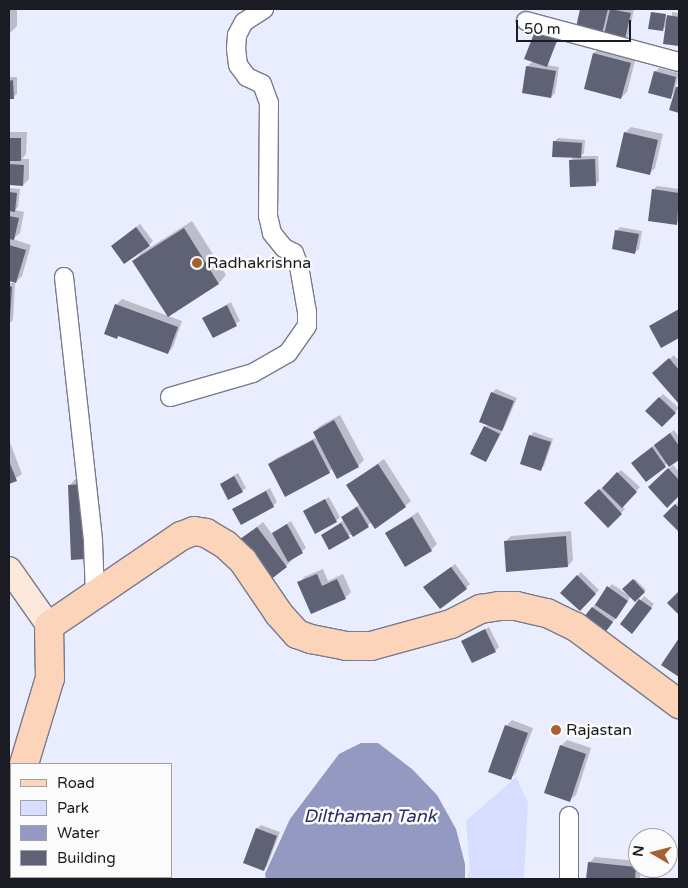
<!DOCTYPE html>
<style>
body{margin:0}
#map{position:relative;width:688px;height:888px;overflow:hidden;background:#eaedfe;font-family:"Varela Round",sans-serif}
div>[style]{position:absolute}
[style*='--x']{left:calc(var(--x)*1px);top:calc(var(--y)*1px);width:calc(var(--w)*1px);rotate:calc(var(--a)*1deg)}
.green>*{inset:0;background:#d7ddfe}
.water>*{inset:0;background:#9399c0}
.shadow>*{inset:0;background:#0003}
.building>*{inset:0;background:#5f6274}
.roads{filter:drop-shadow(1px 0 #787b8d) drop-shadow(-1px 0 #787b8d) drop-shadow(0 1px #787b8d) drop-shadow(0 -1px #787b8d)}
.minor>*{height:18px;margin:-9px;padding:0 9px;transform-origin:9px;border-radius:9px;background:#fff}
.secondary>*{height:24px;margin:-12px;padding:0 12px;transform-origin:12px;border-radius:12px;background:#fde9dc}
.primary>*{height:28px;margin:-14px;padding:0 14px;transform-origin:14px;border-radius:14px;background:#fbd4b9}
.dots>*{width:14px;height:14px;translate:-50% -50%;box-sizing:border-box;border:2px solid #fbfbfb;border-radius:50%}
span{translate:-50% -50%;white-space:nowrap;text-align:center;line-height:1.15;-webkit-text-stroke:5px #fbfbfb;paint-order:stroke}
.poi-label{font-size:16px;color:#1b1c23}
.left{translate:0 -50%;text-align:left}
.water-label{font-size:18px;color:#2c3063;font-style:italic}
.frame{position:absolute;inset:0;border:10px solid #1b1c23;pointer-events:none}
.legend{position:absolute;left:10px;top:763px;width:162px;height:115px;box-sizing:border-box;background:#fbfbfb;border:1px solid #a1a2a5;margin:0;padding:6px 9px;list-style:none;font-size:15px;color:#1b1c23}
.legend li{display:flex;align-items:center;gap:10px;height:25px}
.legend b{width:25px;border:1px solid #a1a2a5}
.north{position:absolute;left:628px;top:828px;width:50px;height:50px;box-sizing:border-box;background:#fbfbfb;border:1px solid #a1a2a5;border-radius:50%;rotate:278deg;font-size:14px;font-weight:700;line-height:20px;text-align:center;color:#1b1c23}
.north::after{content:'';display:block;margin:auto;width:18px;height:22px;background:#a56230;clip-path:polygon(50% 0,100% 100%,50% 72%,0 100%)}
.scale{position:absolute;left:516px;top:20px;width:115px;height:22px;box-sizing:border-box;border:2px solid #1b1c23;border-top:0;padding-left:6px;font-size:15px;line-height:18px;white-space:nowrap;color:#1b1c23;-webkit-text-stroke:4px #fbfbfb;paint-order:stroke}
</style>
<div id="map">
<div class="green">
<div style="clip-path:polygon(516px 777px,528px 802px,524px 879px,467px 879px,470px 869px,466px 821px)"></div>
</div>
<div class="water">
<div style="clip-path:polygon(361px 743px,378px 743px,412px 769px,437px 795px,456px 829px,465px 864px,465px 879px,266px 879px,265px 874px,290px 819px,339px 754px)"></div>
</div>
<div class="shadow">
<div style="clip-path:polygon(9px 9px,17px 9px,17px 26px,9px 34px)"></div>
<div style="clip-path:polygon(582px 9px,634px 9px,628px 38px,624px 42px,576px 31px)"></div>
<div style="clip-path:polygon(672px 12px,679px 13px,679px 45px,664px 43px,667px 26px,662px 30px,652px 13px,666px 15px,666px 18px,672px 16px)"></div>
<div style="clip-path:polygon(536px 32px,560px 36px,547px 65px,559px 67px,555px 93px,551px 97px,523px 92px,528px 66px,533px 61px)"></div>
<div style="clip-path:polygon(600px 48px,636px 57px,627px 92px,621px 98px,585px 89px,594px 53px)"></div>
<div style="clip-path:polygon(659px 68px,679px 73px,675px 90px,679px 85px,679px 111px,671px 109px,676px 91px,670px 97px,655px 72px)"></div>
<div style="clip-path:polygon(9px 77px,17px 77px,17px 94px,13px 97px,9px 97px)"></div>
<div style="clip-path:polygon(631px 127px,663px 134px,655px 168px,649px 174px,626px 132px)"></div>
<div style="clip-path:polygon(9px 132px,27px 132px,26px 154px,22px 159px,29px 159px,29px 179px,23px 185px,9px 184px)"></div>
<div style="clip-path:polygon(558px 138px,585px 140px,584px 153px,581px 156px,598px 156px,599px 181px,595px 185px,571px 160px,574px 157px,554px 142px)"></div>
<div style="clip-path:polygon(657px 186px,679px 189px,679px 221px,677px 223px,653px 190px)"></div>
<div style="clip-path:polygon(9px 188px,20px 189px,18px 207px,15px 210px,24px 212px,20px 233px,13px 239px,31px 245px,22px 276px,16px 282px,9px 280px)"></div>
<div style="clip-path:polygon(192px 221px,226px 275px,219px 283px,168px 316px,134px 261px,141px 253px)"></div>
<div style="clip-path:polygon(140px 224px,153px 241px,149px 245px,112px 246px)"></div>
<div style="clip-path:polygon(620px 227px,642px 231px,639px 249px,635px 252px,617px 231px)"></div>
<div style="clip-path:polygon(9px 283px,15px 283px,13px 320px,9px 324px)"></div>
<div style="clip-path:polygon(122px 299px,182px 321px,173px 347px,168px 353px,116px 305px)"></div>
<div style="clip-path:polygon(231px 302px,240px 321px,213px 337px,204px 318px)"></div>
<div style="clip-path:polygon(674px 355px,677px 359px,679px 356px,679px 402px,654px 373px)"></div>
<div style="clip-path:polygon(496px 389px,517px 398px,505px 426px,486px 461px,471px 454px,488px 424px,492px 393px)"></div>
<div style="clip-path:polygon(663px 394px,679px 408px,662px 426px,647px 411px)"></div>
<div style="clip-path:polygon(340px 415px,364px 460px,358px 466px,333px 468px,329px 472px,269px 464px,275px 459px,317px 437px,314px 432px,320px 426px)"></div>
<div style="clip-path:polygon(674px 430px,679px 437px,679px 458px,670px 465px,668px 463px,646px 481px,636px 459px)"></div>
<div style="clip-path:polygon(534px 432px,553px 439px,544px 466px,541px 469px,530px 436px)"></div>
<div style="clip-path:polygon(9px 440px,22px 474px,9px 483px)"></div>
<div style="clip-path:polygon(384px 459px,411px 501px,405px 506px,372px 522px,354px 535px,322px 535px,344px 520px,342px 517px,346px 514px,360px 504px,348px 485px)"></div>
<div style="clip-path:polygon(673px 465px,679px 472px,679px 495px,667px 506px,649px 487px)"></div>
<div style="clip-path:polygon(621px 470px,640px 487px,622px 506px,625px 509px,608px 526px,586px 503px)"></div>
<div style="clip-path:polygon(238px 473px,246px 488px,242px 491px,221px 484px)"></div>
<div style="clip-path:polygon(75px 479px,88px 479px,72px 559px,70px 485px)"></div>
<div style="clip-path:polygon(270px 488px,277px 502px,273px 506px,234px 509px)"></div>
<div style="clip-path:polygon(329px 497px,340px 517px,336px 521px,305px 511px)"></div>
<div style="clip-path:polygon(679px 501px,679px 530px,665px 516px)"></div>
<div style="clip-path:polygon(418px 512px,437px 544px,431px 550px,386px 533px)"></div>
<div style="clip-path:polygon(291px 521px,306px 548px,290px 559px,292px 560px,286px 566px,241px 540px,263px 522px,272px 534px)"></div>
<div style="clip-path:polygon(571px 531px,573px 560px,568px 566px,505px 542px,511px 536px)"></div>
<div style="clip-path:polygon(455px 564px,470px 584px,466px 588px,429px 583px)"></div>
<div style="clip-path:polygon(323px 569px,328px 581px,343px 574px,351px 592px,345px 598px,299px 583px,304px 577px)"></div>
<div style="clip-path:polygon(581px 572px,599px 590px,580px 610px,562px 592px)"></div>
<div style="clip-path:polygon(635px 579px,646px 590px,635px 600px,631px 596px,608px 629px,592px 608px,612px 584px,628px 595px,624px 589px)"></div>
<div style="clip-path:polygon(644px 596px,654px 604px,636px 628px,622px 624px)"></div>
<div style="clip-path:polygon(489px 627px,499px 647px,495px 651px,463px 641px)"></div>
<div style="clip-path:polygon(512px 720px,533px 728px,516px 773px,510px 779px,506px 726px)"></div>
<div style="clip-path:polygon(567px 740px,591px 748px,576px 795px,570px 800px,561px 746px)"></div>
<div style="clip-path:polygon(261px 825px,280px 832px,267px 866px,263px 869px,244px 862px,258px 828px)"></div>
<div style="clip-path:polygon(595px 857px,638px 861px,638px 868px,641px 868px,640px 879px,588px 879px,589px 863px)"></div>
</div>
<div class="building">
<div style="clip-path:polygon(580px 9px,608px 9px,601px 38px,575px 32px)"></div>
<div style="clip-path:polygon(610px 9px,631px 13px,624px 43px,603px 39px)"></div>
<div style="clip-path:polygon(651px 12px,666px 14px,663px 31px,648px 29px)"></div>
<div style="clip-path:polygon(667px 15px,679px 17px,679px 46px,663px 44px)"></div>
<div style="clip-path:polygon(535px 31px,557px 40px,547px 67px,524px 59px)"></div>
<div style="clip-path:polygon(593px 53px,631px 63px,621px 99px,584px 89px)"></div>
<div style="clip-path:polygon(526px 66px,556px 71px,551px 98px,522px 93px)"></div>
<div style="clip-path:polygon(654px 71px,676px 77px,671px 99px,648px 93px)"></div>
<div style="clip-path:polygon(13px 80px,14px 99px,9px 99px,9px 81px)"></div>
<div style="clip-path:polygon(676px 87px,679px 87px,679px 113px,669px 110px)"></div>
<div style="clip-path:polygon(624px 132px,658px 140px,650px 175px,616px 167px)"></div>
<div style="clip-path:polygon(9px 138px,21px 138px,21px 161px,9px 161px)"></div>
<div style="clip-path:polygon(553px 141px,582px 143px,581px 158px,552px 157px)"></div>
<div style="clip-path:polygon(595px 159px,596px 186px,570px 187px,569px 160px)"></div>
<div style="clip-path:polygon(9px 164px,24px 165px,23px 186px,9px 185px)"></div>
<div style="clip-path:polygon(652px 189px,679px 193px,677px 225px,648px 221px)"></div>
<div style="clip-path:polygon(9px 192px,17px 193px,15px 212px,9px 211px)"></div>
<div style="clip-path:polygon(9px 216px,19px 218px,14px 240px,9px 239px)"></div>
<div style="clip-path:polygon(136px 227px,150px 246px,124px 264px,111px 246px)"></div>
<div style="clip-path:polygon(184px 228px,219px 284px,168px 317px,132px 261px)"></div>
<div style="clip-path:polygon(615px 230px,639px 234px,635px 254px,612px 249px)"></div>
<div style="clip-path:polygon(9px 245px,26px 250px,16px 283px,9px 281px)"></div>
<div style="clip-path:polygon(9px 286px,12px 287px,10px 318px,9px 318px)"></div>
<div style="clip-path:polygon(115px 304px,178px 327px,168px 354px,118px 336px,117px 339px,104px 334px)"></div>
<div style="clip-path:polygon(227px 305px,237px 326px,213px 338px,202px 318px)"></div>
<div style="clip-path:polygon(679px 309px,679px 338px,661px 348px,649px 326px)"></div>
<div style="clip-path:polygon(669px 358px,679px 370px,679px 404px,652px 373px)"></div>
<div style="clip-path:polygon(491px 392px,514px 401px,502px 431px,479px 422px)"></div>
<div style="clip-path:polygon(659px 397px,676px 413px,662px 427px,645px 411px)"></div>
<div style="clip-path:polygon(334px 420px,359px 467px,337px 479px,313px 432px)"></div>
<div style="clip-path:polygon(484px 426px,500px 434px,486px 462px,470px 454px)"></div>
<div style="clip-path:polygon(670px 433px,679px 446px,679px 460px,669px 467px,654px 445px)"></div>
<div style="clip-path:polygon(529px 435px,551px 442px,541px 471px,520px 464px)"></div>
<div style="clip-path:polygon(313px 440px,330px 473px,285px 497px,268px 464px)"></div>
<div style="clip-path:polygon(652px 447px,666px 467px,646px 482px,631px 463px)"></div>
<div style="clip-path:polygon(9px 461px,17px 481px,9px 484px)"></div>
<div style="clip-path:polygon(378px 464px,406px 507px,375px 529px,346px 485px)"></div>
<div style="clip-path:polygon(668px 468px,679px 480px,679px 496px,667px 508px,648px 487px)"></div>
<div style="clip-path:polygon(617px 472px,637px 492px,622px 508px,602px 488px)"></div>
<div style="clip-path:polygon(234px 476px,243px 492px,228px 500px,220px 484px)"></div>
<div style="clip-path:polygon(83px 484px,85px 559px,71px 560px,68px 485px)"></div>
<div style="clip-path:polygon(599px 489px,622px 514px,608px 528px,584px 503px)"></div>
<div style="clip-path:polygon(266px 491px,274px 507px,241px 525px,232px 509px)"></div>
<div style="clip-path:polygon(325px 499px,337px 522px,315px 534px,303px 511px)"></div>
<div style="clip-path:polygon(675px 504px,679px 508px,679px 532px,663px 516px)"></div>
<div style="clip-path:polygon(357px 507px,369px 527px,353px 537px,341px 517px)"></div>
<div style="clip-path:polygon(412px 517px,432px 551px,405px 567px,385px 533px)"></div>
<div style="clip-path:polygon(341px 523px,350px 538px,329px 550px,321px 535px)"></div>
<div style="clip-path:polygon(287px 524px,303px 553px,288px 562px,272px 533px)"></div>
<div style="clip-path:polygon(257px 527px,287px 567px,270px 580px,240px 539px)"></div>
<div style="clip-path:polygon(566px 536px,568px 567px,506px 572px,504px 541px)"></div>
<div style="clip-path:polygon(451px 567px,467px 589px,440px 609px,423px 587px)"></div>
<div style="clip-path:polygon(317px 574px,322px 586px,337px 579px,346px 599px,311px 614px,297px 582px)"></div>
<div style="clip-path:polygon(577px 575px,596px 594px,580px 611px,560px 593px)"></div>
<div style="clip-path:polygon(633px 579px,645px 592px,635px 602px,622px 589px)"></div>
<div style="clip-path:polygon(607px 586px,628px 601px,616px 619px,595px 605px)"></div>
<div style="clip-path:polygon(679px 591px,679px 615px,667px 603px)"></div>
<div style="clip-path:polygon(639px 599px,652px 608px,632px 634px,620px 624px)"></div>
<div style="clip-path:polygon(592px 607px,613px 622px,604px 634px,583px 618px)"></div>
<div style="clip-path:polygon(485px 629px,496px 652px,472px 663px,461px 641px)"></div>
<div style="clip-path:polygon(679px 638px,679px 677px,661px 665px)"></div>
<div style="clip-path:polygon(505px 725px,528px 733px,511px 780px,488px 772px)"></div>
<div style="clip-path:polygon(560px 745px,586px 754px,570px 802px,544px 793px)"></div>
<div style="clip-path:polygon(256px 828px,277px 836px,264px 871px,243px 863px)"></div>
<div style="clip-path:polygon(588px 862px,636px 867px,635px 879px,586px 879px)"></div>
</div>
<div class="roads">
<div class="minor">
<div style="--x:526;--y:21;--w:158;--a:15"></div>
<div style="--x:64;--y:277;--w:266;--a:83.7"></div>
<div style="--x:93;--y:541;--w:54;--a:87.9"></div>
<div style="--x:170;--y:397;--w:86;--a:-16.1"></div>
<div style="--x:253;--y:373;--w:40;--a:-29.7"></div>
<div style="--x:288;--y:353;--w:33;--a:-55"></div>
<div style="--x:307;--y:326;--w:14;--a:-90"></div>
<div style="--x:307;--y:312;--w:47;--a:-99.9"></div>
<div style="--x:299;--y:266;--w:14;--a:-111"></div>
<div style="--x:294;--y:253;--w:11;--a:-153"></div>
<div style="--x:284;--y:248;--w:19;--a:-129"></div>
<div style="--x:272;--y:233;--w:17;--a:-103"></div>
<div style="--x:268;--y:216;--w:113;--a:-89.5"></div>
<div style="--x:269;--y:103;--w:20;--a:-110"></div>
<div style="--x:262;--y:84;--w:17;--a:-155"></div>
<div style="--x:247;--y:77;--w:15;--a:-127"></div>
<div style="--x:238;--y:65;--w:16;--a:-97"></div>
<div style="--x:236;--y:49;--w:14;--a:-86"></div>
<div style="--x:237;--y:35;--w:15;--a:-62"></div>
<div style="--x:244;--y:22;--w:24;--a:-33"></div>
<div style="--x:569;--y:816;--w:63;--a:90"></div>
</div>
<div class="secondary">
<div style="--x:9;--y:569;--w:70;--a:54.9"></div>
</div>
<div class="primary">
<div style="--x:24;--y:764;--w:90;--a:-73.2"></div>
<div style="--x:50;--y:678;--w:52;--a:-91.1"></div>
<div style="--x:49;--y:626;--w:160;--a:-34.3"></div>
<div style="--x:181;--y:536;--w:14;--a:-21"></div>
<div style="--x:194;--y:531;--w:12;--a:9"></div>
<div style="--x:206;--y:533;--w:23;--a:31"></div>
<div style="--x:226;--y:545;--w:23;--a:43"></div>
<div style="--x:243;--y:561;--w:64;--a:55.8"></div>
<div style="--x:279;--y:614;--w:27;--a:48"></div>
<div style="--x:297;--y:634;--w:15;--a:20"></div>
<div style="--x:311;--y:639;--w:36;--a:11"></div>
<div style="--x:346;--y:646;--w:25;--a:0"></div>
<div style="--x:371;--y:646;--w:83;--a:-15.4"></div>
<div style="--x:451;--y:624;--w:34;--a:-27"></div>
<div style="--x:481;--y:609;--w:18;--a:-9"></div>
<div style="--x:499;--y:606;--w:17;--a:0"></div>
<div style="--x:516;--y:606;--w:32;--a:13"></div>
<div style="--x:547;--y:613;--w:32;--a:26"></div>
<div style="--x:576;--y:627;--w:129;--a:36.8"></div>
<div style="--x:9;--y:799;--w:5;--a:-68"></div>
</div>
</div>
<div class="dots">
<div style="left:197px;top:263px;background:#a56230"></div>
<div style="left:556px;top:730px;background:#a56230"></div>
</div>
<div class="poi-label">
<span class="left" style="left:207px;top:263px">Radhakrishna</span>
<span class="left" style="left:566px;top:730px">Rajastan</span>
</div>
<div class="water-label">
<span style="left:370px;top:816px">Dilthaman Tank</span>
</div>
<div class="frame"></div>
<ul class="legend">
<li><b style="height:6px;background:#fbd4b9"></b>Road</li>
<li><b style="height:14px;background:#d7ddfe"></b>Park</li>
<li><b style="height:14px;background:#9399c0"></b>Water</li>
<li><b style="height:14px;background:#5f6274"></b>Building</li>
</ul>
<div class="north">N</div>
<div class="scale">50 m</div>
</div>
